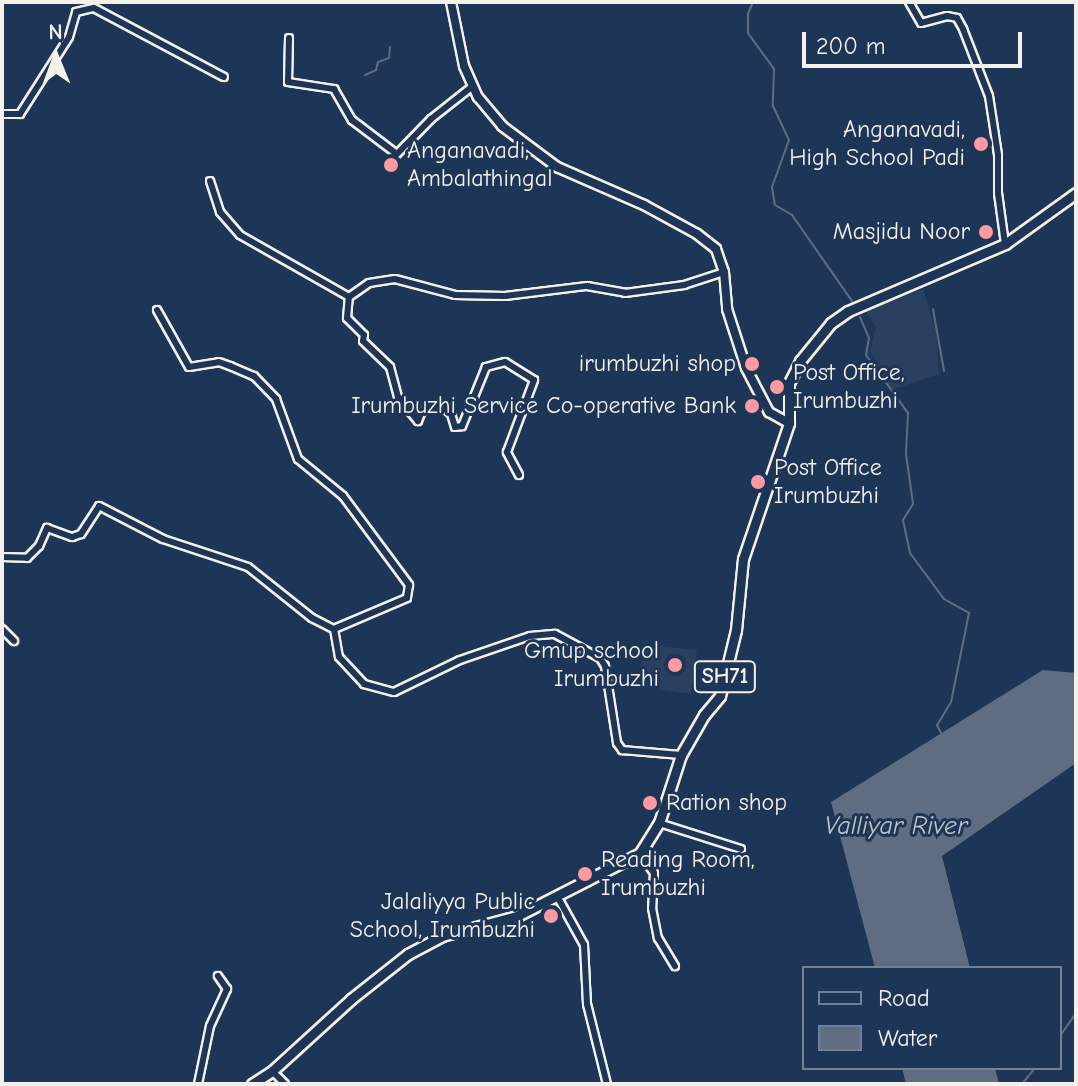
<!DOCTYPE html>
<style>
body{margin:0}
#map{position:relative;width:1078px;height:1086px;overflow:hidden;background:#1d3557;font-family:"Comic Neue",sans-serif}
div>[style]{position:absolute}
[style*='--x']{left:calc(var(--x)*1px);top:calc(var(--y)*1px);width:calc(var(--w)*1px);rotate:calc(var(--a)*1deg)}
.built>*{inset:0;background:#2a4060}
.water>*{inset:0;background:#5e6d82}
.stream>*{height:2px;margin:-1px;padding:0 1px;transform-origin:1px;border-radius:1px;background:#5e6d82}
.roads{filter:drop-shadow(2px 0 #f4f1e8) drop-shadow(-2px 0 #f4f1e8) drop-shadow(0 2px #f4f1e8) drop-shadow(0 -2px #f4f1e8)}
.street>*{height:6px;margin:-3px;padding:0 3px;transform-origin:3px;border-radius:3px;background:#1d3557}
.secondary>*{height:8px;margin:-4px;padding:0 4px;transform-origin:4px;border-radius:4px;background:#1d3557}
.primary>*{height:9px;margin:-4.5px;padding:0 4.5px;transform-origin:4.5px;border-radius:4.5px;background:#1d3557}
.dots>*{width:22px;height:22px;translate:-50% -50%;box-sizing:border-box;border:4px solid #1d3557;border-radius:50%}
span{translate:-50% -50%;white-space:nowrap;text-align:center;line-height:1.15;-webkit-text-stroke:6px #1d3557;paint-order:stroke}
.shield-label span{padding:2px 6px;background:#1d3557;border:2px solid;border-radius:6px;-webkit-text-stroke-width:0}
.shield-label{font-size:22px;color:#f4f1e8;font-weight:700}
.poi-label{font-size:24px;color:#f4f1e8}
.right{translate:-100% -50%;text-align:right}
.left{translate:0 -50%;text-align:left}
.water-label{font-size:26px;color:#c0c3c4;font-style:italic}
.frame{position:absolute;inset:0;border:4px solid #f4f1e8;pointer-events:none}
.legend{position:absolute;left:802px;top:966px;width:260px;height:104px;box-sizing:border-box;background:#1d3557;border:2px solid #738091;margin:0;padding:10px 14px;list-style:none;font-size:24px;color:#f4f1e8}
.legend li{display:flex;align-items:center;gap:16px;height:40px}
.legend b{width:40px;border:2px solid #738091}
.north{position:absolute;left:16px;top:16px;width:80px;height:80px;-webkit-text-stroke:6px #1d3557;paint-order:stroke;rotate:359deg;font-size:22px;font-weight:700;line-height:32px;text-align:center;color:#f4f1e8}
.north::after{content:'';display:block;margin:auto;width:28px;height:36px;background:#f4f1e8;clip-path:polygon(50% 0,100% 100%,50% 72%,0 100%)}
.scale{position:absolute;left:802px;top:32px;width:220px;height:36px;box-sizing:border-box;border:4px solid #f4f1e8;border-top:0;padding-left:10px;font-size:24px;line-height:28px;white-space:nowrap;color:#f4f1e8;-webkit-text-stroke:6px #1d3557;paint-order:stroke}
</style>
<div id="map">
<div class="built">
<div style="clip-path:polygon(923px 289px,936px 331px,939px 374px,891px 390px,870px 351px,876px 327px,865px 311px)"></div>
<div style="clip-path:polygon(644px 644px,697px 650px,691px 694px,638px 686px)"></div>
</div>
<div class="water">
<div style="clip-path:polygon(1043px 670px,1076px 673px,1076px 763px,942px 856px,970px 968px,875px 968px,831px 802px)"></div>
<div style="clip-path:polygon(902px 1068px,995px 1068px,999px 1084px,906px 1084px)"></div>
</div>
<div class="stream">
<div style="--x:753;--y:2;--w:13;--a:113"></div>
<div style="--x:748;--y:14;--w:19;--a:90"></div>
<div style="--x:748;--y:33;--w:44;--a:54.2"></div>
<div style="--x:774;--y:69;--w:37;--a:92"></div>
<div style="--x:773;--y:106;--w:38;--a:65"></div>
<div style="--x:789;--y:140;--w:50;--a:109.9"></div>
<div style="--x:772;--y:187;--w:18;--a:81"></div>
<div style="--x:775;--y:205;--w:20;--a:30"></div>
<div style="--x:792;--y:215;--w:105;--a:55.1"></div>
<div style="--x:365;--y:75;--w:12;--a:-24"></div>
<div style="--x:376;--y:70;--w:8;--a:-76"></div>
<div style="--x:378;--y:62;--w:12;--a:-20"></div>
<div style="--x:389;--y:58;--w:11;--a:-85"></div>
<div style="--x:933;--y:309;--w:63;--a:79.9"></div>
<div style="--x:860;--y:317;--w:23;--a:67"></div>
<div style="--x:869;--y:338;--w:17;--a:100"></div>
<div style="--x:866;--y:355;--w:72;--a:54.1"></div>
<div style="--x:908;--y:413;--w:41;--a:92.8"></div>
<div style="--x:906;--y:454;--w:50;--a:82"></div>
<div style="--x:913;--y:504;--w:19;--a:122"></div>
<div style="--x:903;--y:520;--w:34;--a:78"></div>
<div style="--x:910;--y:553;--w:57;--a:53.5"></div>
<div style="--x:944;--y:599;--w:29;--a:29"></div>
<div style="--x:969;--y:613;--w:91;--a:101.4"></div>
<div style="--x:951;--y:702;--w:27;--a:121"></div>
<div style="--x:937;--y:725;--w:11;--a:63"></div>
<div style="--x:1060;--y:1036;--w:28;--a:-55"></div>
<div style="--x:1022;--y:1084;--w:21;--a:-51"></div>
</div>
<div class="roads">
<div class="street">
<div style="--x:909;--y:2;--w:24;--a:60"></div>
<div style="--x:921;--y:23;--w:27;--a:-15"></div>
<div style="--x:947;--y:16;--w:10;--a:11"></div>
<div style="--x:957;--y:18;--w:13;--a:61"></div>
<div style="--x:963;--y:29;--w:72;--a:68.8"></div>
<div style="--x:989;--y:96;--w:60;--a:81.3"></div>
<div style="--x:998;--y:155;--w:38;--a:90"></div>
<div style="--x:998;--y:193;--w:51;--a:82.2"></div>
<div style="--x:289;--y:38;--w:44;--a:91.3"></div>
<div style="--x:288;--y:82;--w:47;--a:8.7"></div>
<div style="--x:334;--y:89;--w:36;--a:60"></div>
<div style="--x:352;--y:120;--w:56;--a:37.1"></div>
<div style="--x:397;--y:154;--w:49;--a:-45.8"></div>
<div style="--x:431;--y:119;--w:53;--a:-38.2"></div>
<div style="--x:2;--y:114;--w:18;--a:0"></div>
<div style="--x:20;--y:114;--w:91;--a:-57.5"></div>
<div style="--x:69;--y:37;--w:26;--a:-74"></div>
<div style="--x:76;--y:12;--w:18;--a:-13"></div>
<div style="--x:94;--y:8;--w:147;--a:28"></div>
<div style="--x:210;--y:181;--w:33;--a:72"></div>
<div style="--x:220;--y:212;--w:30;--a:49"></div>
<div style="--x:240;--y:235;--w:125;--a:29.6"></div>
<div style="--x:157;--y:310;--w:65;--a:60.7"></div>
<div style="--x:189;--y:367;--w:30;--a:-9"></div>
<div style="--x:219;--y:362;--w:12;--a:20"></div>
<div style="--x:230;--y:366;--w:26;--a:23"></div>
<div style="--x:254;--y:376;--w:32;--a:46"></div>
<div style="--x:276;--y:399;--w:64;--a:69.9"></div>
<div style="--x:298;--y:459;--w:58;--a:39.4"></div>
<div style="--x:343;--y:496;--w:111;--a:53.4"></div>
<div style="--x:409;--y:585;--w:13;--a:99"></div>
<div style="--x:407;--y:598;--w:79;--a:157"></div>
<div style="--x:334;--y:629;--w:28;--a:80"></div>
<div style="--x:339;--y:657;--w:37;--a:47"></div>
<div style="--x:364;--y:684;--w:31;--a:15"></div>
<div style="--x:394;--y:692;--w:73;--a:-25.9"></div>
<div style="--x:460;--y:660;--w:74;--a:-18.9"></div>
<div style="--x:530;--y:636;--w:25;--a:-5"></div>
<div style="--x:555;--y:634;--w:51;--a:28.1"></div>
<div style="--x:600;--y:658;--w:9;--a:58"></div>
<div style="--x:605;--y:666;--w:78;--a:81.1"></div>
<div style="--x:617;--y:743;--w:9;--a:54"></div>
<div style="--x:622;--y:750;--w:59;--a:4.8"></div>
<div style="--x:519;--y:475;--w:26;--a:-118"></div>
<div style="--x:507;--y:452;--w:77;--a:-69.4"></div>
<div style="--x:534;--y:380;--w:34;--a:-148"></div>
<div style="--x:505;--y:362;--w:20;--a:165"></div>
<div style="--x:486;--y:367;--w:64;--a:112.1"></div>
<div style="--x:462;--y:426;--w:7;--a:172"></div>
<div style="--x:455;--y:427;--w:14;--a:-107"></div>
<div style="--x:451;--y:414;--w:11;--a:-139"></div>
<div style="--x:443;--y:407;--w:21;--a:169"></div>
<div style="--x:422;--y:411;--w:11;--a:112"></div>
<div style="--x:418;--y:421;--w:31;--a:-130"></div>
<div style="--x:398;--y:397;--w:31;--a:-105"></div>
<div style="--x:390;--y:367;--w:37;--a:-136"></div>
<div style="--x:363;--y:341;--w:6;--a:-81"></div>
<div style="--x:364;--y:335;--w:24;--a:-135"></div>
<div style="--x:347;--y:318;--w:21;--a:-85"></div>
<div style="--x:349;--y:297;--w:24;--a:-35"></div>
<div style="--x:369;--y:283;--w:26;--a:-9"></div>
<div style="--x:395;--y:279;--w:62;--a:14.9"></div>
<div style="--x:455;--y:295;--w:50;--a:1.1"></div>
<div style="--x:505;--y:296;--w:83;--a:-7"></div>
<div style="--x:587;--y:286;--w:39;--a:10"></div>
<div style="--x:625;--y:293;--w:60;--a:-7.7"></div>
<div style="--x:684;--y:285;--w:42;--a:-18"></div>
<div style="--x:2;--y:557;--w:25;--a:2"></div>
<div style="--x:27;--y:558;--w:17;--a:-45"></div>
<div style="--x:39;--y:546;--w:20;--a:-66"></div>
<div style="--x:47;--y:528;--w:27;--a:20"></div>
<div style="--x:72;--y:537;--w:9;--a:-18"></div>
<div style="--x:81;--y:534;--w:33;--a:-57"></div>
<div style="--x:99;--y:506;--w:72;--a:27.3"></div>
<div style="--x:163;--y:539;--w:89;--a:18.2"></div>
<div style="--x:248;--y:567;--w:82;--a:38.6"></div>
<div style="--x:312;--y:618;--w:25;--a:27"></div>
<div style="--x:2;--y:629;--w:17;--a:45"></div>
<div style="--x:659;--y:823;--w:86;--a:17.6"></div>
<div style="--x:640;--y:853;--w:24;--a:55"></div>
<div style="--x:654;--y:873;--w:35;--a:93"></div>
<div style="--x:652;--y:908;--w:31;--a:79"></div>
<div style="--x:658;--y:938;--w:33;--a:59"></div>
<div style="--x:557;--y:896;--w:56;--a:61.1"></div>
<div style="--x:584;--y:945;--w:59;--a:87.1"></div>
<div style="--x:587;--y:1004;--w:82;--a:76"></div>
<div style="--x:272;--y:1071;--w:18;--a:45"></div>
<div style="--x:198;--y:1084;--w:59;--a:-78.3"></div>
<div style="--x:210;--y:1026;--w:41;--a:-65.3"></div>
<div style="--x:227;--y:989;--w:16;--a:-125"></div>
</div>
<div class="secondary">
<div style="--x:451;--y:2;--w:65;--a:78.5"></div>
<div style="--x:464;--y:66;--w:34;--a:66"></div>
<div style="--x:478;--y:97;--w:38;--a:50"></div>
<div style="--x:502;--y:126;--w:69;--a:36.7"></div>
<div style="--x:557;--y:167;--w:95;--a:23.6"></div>
<div style="--x:644;--y:205;--w:60;--a:28.7"></div>
<div style="--x:697;--y:234;--w:24;--a:38"></div>
<div style="--x:716;--y:249;--w:24;--a:71"></div>
<div style="--x:724;--y:272;--w:37;--a:85"></div>
<div style="--x:727;--y:309;--w:62;--a:72.1"></div>
<div style="--x:746;--y:368;--w:50;--a:62.4"></div>
<div style="--x:769;--y:412;--w:23;--a:29"></div>
</div>
<div class="primary">
<div style="--x:252;--y:1084;--w:24;--a:-33"></div>
<div style="--x:272;--y:1071;--w:107;--a:-42.3"></div>
<div style="--x:351;--y:999;--w:73;--a:-38.3"></div>
<div style="--x:408;--y:954;--w:38;--a:-28"></div>
<div style="--x:442;--y:936;--w:78;--a:-14.9"></div>
<div style="--x:517;--y:916;--w:138;--a:-27.1"></div>
<div style="--x:640;--y:853;--w:36;--a:-58"></div>
<div style="--x:659;--y:823;--w:71;--a:-72.1"></div>
<div style="--x:681;--y:755;--w:46;--a:-60.1"></div>
<div style="--x:704;--y:715;--w:25;--a:-50"></div>
<div style="--x:720;--y:696;--w:68;--a:-76.4"></div>
<div style="--x:736;--y:630;--w:71;--a:-84.4"></div>
<div style="--x:743;--y:559;--w:144;--a:-71.3"></div>
<div style="--x:789;--y:423;--w:40;--a:-90"></div>
<div style="--x:789;--y:383;--w:25;--a:-63"></div>
<div style="--x:800;--y:361;--w:49;--a:-50.8"></div>
<div style="--x:831;--y:323;--w:21;--a:-35"></div>
<div style="--x:848;--y:311;--w:171;--a:-23.1"></div>
<div style="--x:1005;--y:244;--w:87;--a:-35.7"></div>
</div>
</div>
<div class="dots">
<div style="left:981px;top:144px;background:#ff9aa2"></div>
<div style="left:391px;top:165px;background:#ff9aa2"></div>
<div style="left:986px;top:232px;background:#ff9aa2"></div>
<div style="left:752px;top:364px;background:#ff9aa2"></div>
<div style="left:777px;top:387px;background:#ff9aa2"></div>
<div style="left:752px;top:406px;background:#ff9aa2"></div>
<div style="left:758px;top:482px;background:#ff9aa2"></div>
<div style="left:675px;top:665px;background:#ff9aa2"></div>
<div style="left:650px;top:803px;background:#ff9aa2"></div>
<div style="left:585px;top:874px;background:#ff9aa2"></div>
<div style="left:551px;top:916px;background:#ff9aa2"></div>
</div>
<div class="shield-label">
<span style="left:725px;top:677px">SH71</span>
</div>
<div class="poi-label">
<span class="right" style="left:965px;top:144px">Anganavadi,<br>High School Padi</span>
<span class="left" style="left:407px;top:165px">Anganavadi,<br>Ambalathingal</span>
<span class="right" style="left:970px;top:232px">Masjidu Noor</span>
<span class="right" style="left:736px;top:364px">irumbuzhi shop</span>
<span class="left" style="left:793px;top:387px">Post Office,<br>Irumbuzhi</span>
<span class="right" style="left:736px;top:406px">Irumbuzhi Service Co-operative Bank</span>
<span class="left" style="left:774px;top:482px">Post Office<br>Irumbuzhi</span>
<span class="right" style="left:659px;top:665px">Gmup school<br>Irumbuzhi</span>
<span class="left" style="left:666px;top:803px">Ration shop</span>
<span class="left" style="left:601px;top:874px">Reading Room,<br>Irumbuzhi</span>
<span class="right" style="left:535px;top:916px">Jalaliyya Public<br>School, Irumbuzhi</span>
</div>
<div class="water-label">
<span style="left:896px;top:827px">Valliyar River</span>
</div>
<div class="frame"></div>
<ul class="legend">
<li><b style="height:10px;background:#1d3557"></b>Road</li>
<li><b style="height:22px;background:#5e6d82"></b>Water</li>
</ul>
<div class="north">N</div>
<div class="scale">200 m</div>
</div>
